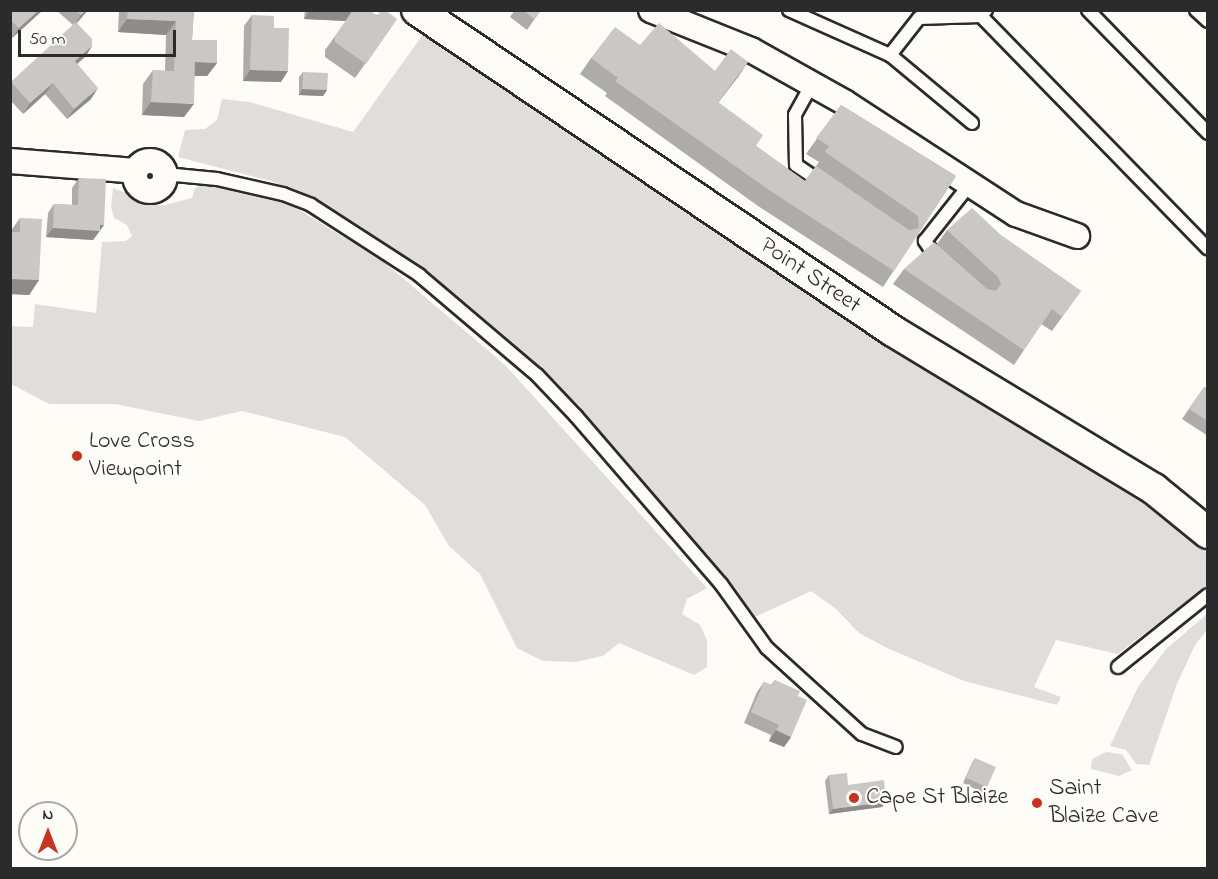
<!DOCTYPE html>
<style>
body{margin:0}
#map{position:relative;width:1218px;height:879px;overflow:hidden;background:#fdfcf7;font-family:"Indie Flower",sans-serif}
div>[style]{position:absolute}
[style*='--x']{left:calc(var(--x)*1px);top:calc(var(--y)*1px);width:calc(var(--w)*1px);rotate:calc(var(--a)*1deg)}
.green>*{inset:0;background:#dfdeda}
.roads{filter:drop-shadow(2px 0 #2b2b2b) drop-shadow(-2px 0 #2b2b2b) drop-shadow(0 2px #2b2b2b) drop-shadow(0 -2px #2b2b2b)}
.service>*{height:12px;margin:-6px;padding:0 6px;transform-origin:6px;border-radius:6px;background:#fdfcf7}
.minor>*{height:24px;margin:-12px;padding:0 12px;transform-origin:12px;border-radius:12px;background:#fdfcf7}
.minor>.ring{margin:-12px;padding:0;box-sizing:content-box;background:none;border:24px solid #fdfcf7;border-radius:50%}
.tertiary>*{height:30px;margin:-15px;padding:0 15px;transform-origin:15px;border-radius:15px;background:#fdfcf7}
.wall>*{inset:0;background:#adaca9}
.shaded-wall>*{inset:0;background:#8d8c89}
.building>*{inset:0;background:#c9c8c4}
.dots>*{width:16px;height:16px;translate:-50% -50%;box-sizing:border-box;border:3px solid #fdfcf7;border-radius:50%}
span{translate:-50% -50%;white-space:nowrap;text-align:center;line-height:1.15;-webkit-text-stroke:4.5px #fdfcf7;paint-order:stroke}
.street-label{font-size:24px;color:#2b2b2b}
.poi-label{font-size:24px;color:#2b2b2b}
.left{translate:0 -50%;text-align:left}
.frame{position:absolute;inset:0;border:12px solid #2b2b2b;pointer-events:none}
.north{position:absolute;left:18px;top:801px;width:60px;height:60px;box-sizing:border-box;background:#fdfcf7;border:2px solid #a9a8a5;border-radius:50%;rotate:0deg;font-size:16px;font-weight:700;line-height:24px;text-align:center;color:#2b2b2b}
.north::after{content:'';display:block;margin:auto;width:21px;height:27px;background:#c8321e;clip-path:polygon(50% 0,100% 100%,50% 72%,0 100%)}
.scale{position:absolute;left:18px;top:30px;width:158px;height:27px;box-sizing:border-box;border:3px solid #2b2b2b;border-top:0;padding-left:8px;font-size:18px;line-height:21px;white-space:nowrap;color:#2b2b2b;-webkit-text-stroke:4px #fdfcf7;paint-order:stroke}
</style>
<div id="map">
<div class="green">
<div style="clip-path:polygon(424px 33px,539px 113px,1016px 423px,1157px 507px,1207px 554px,1207px 585px,1118px 654px,1056px 640px,1034px 687px,1061px 697px,1057px 705px,964px 681px,887px 648px,859px 633px,836px 609px,811px 591px,755px 617px,723px 574px,578px 405px,517px 347px,363px 228px,322px 203px,274px 182px,178px 157px,185px 130px,205px 129px,217px 120px,222px 99px,250px 102px,353px 132px)"></div>
<div style="clip-path:polygon(205px 184px,283px 200px,384px 262px,505px 365px,707px 588px,687px 599px,682px 614px,700px 625px,707px 640px,707px 667px,694px 675px,619px 643px,603px 656px,575px 662px,543px 661px,517px 648px,480px 574px,449px 546px,425px 505px,345px 437px,242px 411px,199px 421px,115px 404px,49px 404px,11px 384px,10px 326px,33px 327px,35px 304px,96px 313px,102px 242px,126px 241px,132px 236px,127px 225px,114px 218px,111px 207px,113px 188px,161px 206px,192px 198px,195px 188px)"></div>
<div style="clip-path:polygon(1207px 614px,1207px 630px,1195px 645px,1177px 684px,1149px 765px,1136px 764px,1126px 750px,1110px 746px,1138px 687px,1166px 649px)"></div>
<div style="clip-path:polygon(1106px 752px,1122px 754px,1132px 770px,1119px 776px,1091px 769px,1092px 759px)"></div>
</div>
<div class="roads">
<div class="service">
<div style="--x:789;--y:10;--w:111;--a:24"></div>
<div style="--x:986;--y:10;--w:8;--a:130"></div>
<div style="--x:981;--y:16;--w:325;--a:45.7"></div>
<div style="--x:1088;--y:10;--w:172;--a:45.7"></div>
<div style="--x:1196;--y:10;--w:16;--a:43"></div>
<div style="--x:812;--y:84;--w:35;--a:119"></div>
<div style="--x:795;--y:115;--w:50;--a:88.9"></div>
<div style="--x:796;--y:165;--w:30;--a:34"></div>
<div style="--x:972;--y:123;--w:107;--a:-140.3"></div>
<div style="--x:890;--y:55;--w:47;--a:-51.9"></div>
<div style="--x:919;--y:18;--w:62;--a:-1.8"></div>
<div style="--x:165;--y:174;--w:52;--a:5.5"></div>
<div style="--x:217;--y:179;--w:68;--a:12.8"></div>
<div style="--x:283;--y:194;--w:30;--a:21"></div>
<div style="--x:311;--y:205;--w:129;--a:32.9"></div>
<div style="--x:419;--y:275;--w:155;--a:40.3"></div>
<div style="--x:537;--y:375;--w:57;--a:46.4"></div>
<div style="--x:576;--y:416;--w:222;--a:49.2"></div>
<div style="--x:721;--y:584;--w:79;--a:54.3"></div>
<div style="--x:767;--y:648;--w:128;--a:42.2"></div>
<div style="--x:862;--y:734;--w:36;--a:21"></div>
<div style="--x:937;--y:259;--w:22;--a:-124"></div>
<div style="--x:925;--y:241;--w:73;--a:-51.7"></div>
<div style="--x:1118;--y:667;--w:115;--a:-38.7"></div>
</div>
<div class="minor">
<div style="--x:651;--y:10;--w:108;--a:21.8"></div>
<div style="--x:751;--y:50;--w:107;--a:29.2"></div>
<div style="--x:844;--y:102;--w:205;--a:33.1"></div>
<div style="--x:1016;--y:214;--w:65;--a:19.8"></div>
<div style="--x:10;--y:161;--w:126;--a:4.5"></div>
<div class="ring" style="left:135px;top:161px;width:6px;height:6px"></div>
</div>
<div class="tertiary">
<div style="--x:417;--y:10;--w:574;--a:33.99"></div>
<div style="--x:893;--y:331;--w:305;--a:31.2"></div>
<div style="--x:1154;--y:489;--w:70;--a:39.2"></div>
</div>
</div>
<div class="wall">
<div style="clip-path:polygon(10px 10px,43px 10px,12px 38px,10px 37px)"></div>
<div style="clip-path:polygon(56px 10px,88px 10px,77px 23px,92px 46px,85px 57px,77px 63px,91px 99px,67px 119px,45px 94px,23px 114px,10px 100px,10px 83px,73px 25px)"></div>
<div style="clip-path:polygon(119px 10px,194px 10px,192px 40px,217px 63px,207px 76px,195px 76px,184px 117px,142px 115px,143px 84px,153px 70px,165px 71px,166px 35px,118px 32px)"></div>
<div style="clip-path:polygon(305px 10px,353px 10px,397px 19px,355px 78px,325px 57px,325px 50px,346px 21px,304px 19px)"></div>
<div style="clip-path:polygon(515px 10px,541px 10px,527px 30px,510px 17px)"></div>
<div style="clip-path:polygon(252px 15px,274px 28px,281px 82px,243px 81px,244px 26px)"></div>
<div style="clip-path:polygon(640px 45px,715px 71px,748px 62px,718px 102px,756px 146px,805px 181px,819px 162px,806px 154px,841px 105px,956px 176px,883px 287px,758px 206px,605px 96px,607px 93px,580px 74px,591px 58px)"></div>
<div style="clip-path:polygon(303px 72px,327px 90px,323px 96px,299px 95px,299px 77px)"></div>
<div style="clip-path:polygon(79px 178px,104px 225px,93px 240px,46px 237px,48px 213px,54px 204px,72px 205px,72px 188px)"></div>
<div style="clip-path:polygon(20px 218px,39px 280px,29px 295px,10px 294px,10px 232px)"></div>
<div style="clip-path:polygon(947px 230px,1002px 236px,1081px 291px,1052px 331px,1041px 324px,1014px 365px,893px 284px,904px 269px,937px 244px)"></div>
<div style="clip-path:polygon(1204px 387px,1208px 389px,1208px 436px,1182px 419px)"></div>
<div style="clip-path:polygon(775px 680px,798px 696px,791px 737px,784px 747px,769px 741px,771px 735px,744px 723px,757px 692px,764px 682px,771px 685px)"></div>
<div style="clip-path:polygon(975px 758px,987px 787px,983px 793px,963px 783px,972px 763px)"></div>
<div style="clip-path:polygon(829px 775px,848px 785px,886px 802px,882px 807px,829px 814px,825px 781px)"></div>
</div>
<div class="shaded-wall">
<div style="clip-path:polygon(39px 10px,43px 10px,12px 38px,19px 28px)"></div>
<div style="clip-path:polygon(86px 10px,88px 10px,74px 26px,81px 15px)"></div>
<div style="clip-path:polygon(310px 10px,353px 10px,346px 21px,304px 19px)"></div>
<div style="clip-path:polygon(127px 19px,176px 21px,166px 35px,118px 32px)"></div>
<div style="clip-path:polygon(92px 46px,85px 57px,68px 72px,75px 61px)"></div>
<div style="clip-path:polygon(195px 62px,217px 63px,207px 76px,186px 76px)"></div>
<div style="clip-path:polygon(748px 62px,738px 77px,707px 117px,718px 102px)"></div>
<div style="clip-path:polygon(250px 70px,288px 71px,281px 82px,243px 81px)"></div>
<div style="clip-path:polygon(53px 83px,45px 94px,23px 114px,30px 103px)"></div>
<div style="clip-path:polygon(98px 88px,91px 99px,67px 119px,74px 109px)"></div>
<div style="clip-path:polygon(302px 89px,327px 90px,323px 96px,299px 95px)"></div>
<div style="clip-path:polygon(151px 102px,194px 104px,184px 117px,142px 115px)"></div>
<div style="clip-path:polygon(104px 225px,93px 240px,46px 237px,53px 228px)"></div>
<div style="clip-path:polygon(10px 279px,39px 280px,29px 295px,10px 294px)"></div>
<div style="clip-path:polygon(776px 730px,791px 737px,784px 747px,769px 741px)"></div>
<div style="clip-path:polygon(886px 802px,882px 807px,829px 814px,833px 809px)"></div>
</div>
<div class="building">
<div style="clip-path:polygon(10px 10px,39px 10px,19px 28px,10px 20px)"></div>
<div style="clip-path:polygon(76px 10px,86px 10px,81px 15px)"></div>
<div style="clip-path:polygon(128px 10px,194px 10px,192px 40px,217px 40px,217px 63px,195px 62px,194px 104px,151px 102px,153px 70px,174px 71px,176px 21px,127px 19px)"></div>
<div style="clip-path:polygon(353px 10px,370px 10px,377px 16px,381px 10px,385px 10px,397px 19px,366px 64px,335px 42px,335px 36px)"></div>
<div style="clip-path:polygon(523px 10px,541px 10px,534px 19px)"></div>
<div style="clip-path:polygon(252px 15px,274px 16px,274px 28px,289px 28px,288px 71px,250px 70px)"></div>
<div style="clip-path:polygon(76px 22px,92px 39px,92px 46px,75px 61px,98px 88px,74px 109px,53px 83px,30px 103px,11px 82px)"></div>
<div style="clip-path:polygon(659px 23px,715px 71px,731px 49px,748px 62px,718px 102px,763px 135px,756px 146px,805px 181px,816px 166px,909px 230px,919px 228px,918px 216px,825px 152px,829px 146px,816px 138px,841px 105px,956px 176px,894px 271px,769px 190px,615px 81px,618px 78px,591px 58px,615px 27px,640px 45px)"></div>
<div style="clip-path:polygon(303px 72px,328px 73px,327px 90px,302px 89px)"></div>
<div style="clip-path:polygon(79px 178px,106px 179px,104px 225px,100px 225px,100px 231px,53px 228px,54px 204px,78px 205px)"></div>
<div style="clip-path:polygon(972px 208px,1002px 236px,1081px 291px,1062px 317px,1052px 309px,1024px 350px,904px 269px,934px 242px,987px 289px,996px 291px,1001px 284px,998px 277px,947px 230px)"></div>
<div style="clip-path:polygon(20px 218px,42px 219px,39px 280px,10px 279px,10px 232px,20px 232px)"></div>
<div style="clip-path:polygon(1204px 387px,1208px 389px,1208px 421px,1189px 409px)"></div>
<div style="clip-path:polygon(775px 680px,800px 691px,798px 696px,807px 700px,791px 737px,776px 730px,779px 725px,751px 712px,764px 682px,773px 685px)"></div>
<div style="clip-path:polygon(975px 758px,996px 767px,987px 787px,966px 778px)"></div>
<div style="clip-path:polygon(847px 773px,848px 785px,884px 780px,886px 802px,833px 809px,829px 775px)"></div>
</div>
<div class="dots">
<div style="left:77px;top:456px;background:#c8321e"></div>
<div style="left:854px;top:798px;background:#c8321e"></div>
<div style="left:1037px;top:803px;background:#c8321e"></div>
</div>
<div class="street-label">
<span style="left:810px;top:276px;rotate:34deg">Point Street</span>
</div>
<div class="poi-label">
<span class="left" style="left:89px;top:456px">Love Cross<br>Viewpoint</span>
<span class="left" style="left:1049px;top:803px">Saint<br>Blaize Cave</span>
<span class="left" style="left:866px;top:798px">Cape St Blaize</span>
</div>
<div class="frame"></div>
<div class="north">N</div>
<div class="scale">50 m</div>
</div>
